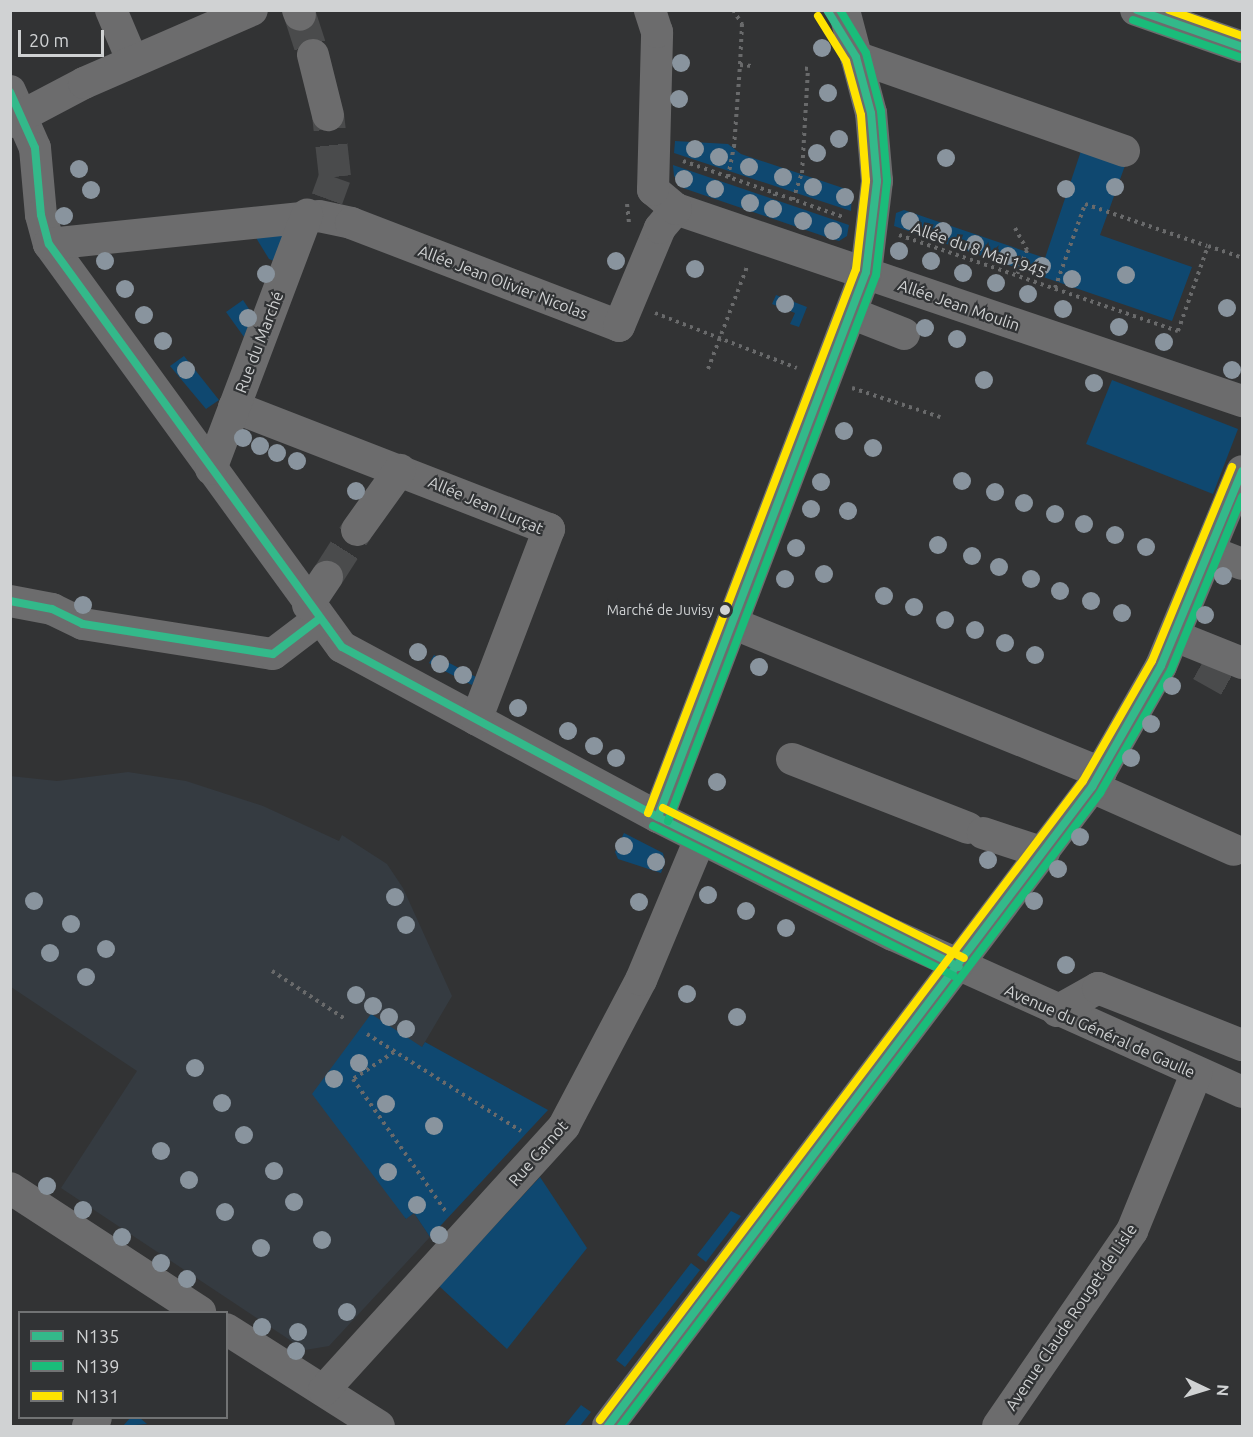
<!DOCTYPE html>
<meta charset="utf-8">
<style>
body{margin:0}
#map{position:relative;width:1253px;height:1437px;overflow:hidden;background:#323334;font-family:Ubuntu,sans-serif}
div>[style]{position:absolute}
[style*='--x']{left:calc(var(--x)*1px);top:calc(var(--y)*1px);width:calc(var(--w)*1px);rotate:calc(var(--a)*1deg)}
.built>*{inset:0;background:#353b41}
.green>*{inset:0;background:#0f4870}
.minor-tunnel>*{height:32px;margin-top:-16px;transform-origin:0;background:repeating-linear-gradient(90deg,#4a4b4c 0 32px,transparent 0 48px)}
.path>*{height:4px;margin-top:-2px;transform-origin:0;background:repeating-linear-gradient(90deg,#696a6b 0 3px,transparent 0 7.5px)}
.minor>*{height:32px;margin:-16px;padding:0 16px;transform-origin:16px;border-radius:16px;background:#6c6c6d}
.bus-1>*{height:8px;margin:-4px;padding:0 4px;transform-origin:4px;border-radius:4px;background:#33b98a}
.bus-2>*{height:8px;margin:-4px;padding:0 4px;transform-origin:4px;border-radius:4px;background:#1abc7a}
.bus-3>*{height:8px;margin:-4px;padding:0 4px;transform-origin:4px;border-radius:4px;background:#ffe300}
.trees>*{width:18px;height:18px;margin:-9px;border-radius:50%;background:#89949e}
.dots>*{width:16px;height:16px;translate:-50% -50%;box-sizing:border-box;border:3px solid #313335;border-radius:50%}
span{translate:-50% -50%;white-space:nowrap;text-align:center;line-height:1.15;-webkit-text-stroke:4.5px #313335;paint-order:stroke}
.bus-label{font-size:14px;color:#d0d2d3}
.right{translate:-100% -50%;text-align:right}
.street-label{font-size:16px;color:#d0d2d3}
.frame{position:absolute;inset:0;border:12px solid #d0d2d3;pointer-events:none}
.legend{position:absolute;left:18px;top:1311px;width:210px;height:108px;box-sizing:border-box;background:#313335;border:2px solid #717374;margin:0;padding:8px 10px;list-style:none;font-size:18px;color:#d0d2d3}
.legend li{display:flex;align-items:center;gap:12px;height:30px}
.legend b{width:30px;border:2px solid #717374}
.north{position:absolute;left:1175px;top:1359px;width:60px;height:60px;-webkit-text-stroke:4px #313335;paint-order:stroke;rotate:94deg;font-size:16px;font-weight:700;line-height:24px;text-align:center;color:#d0d2d3}
.north::after{content:'';display:block;margin:auto;width:21px;height:27px;background:#d0d2d3;clip-path:polygon(50% 0,100% 100%,50% 72%,0 100%)}
.scale{position:absolute;left:18px;top:30px;width:86px;height:27px;box-sizing:border-box;border:3px solid #d0d2d3;border-top:0;padding-left:8px;font-size:18px;line-height:21px;white-space:nowrap;color:#d0d2d3;-webkit-text-stroke:4px #313335;paint-order:stroke}
</style>
<div id="map">
<div class="built">
<div style="clip-path:polygon(128px 772px,186px 781px,263px 806px,339px 841px,342px 835px,387px 864px,403px 888px,452px 996px,422px 1047px,405px 1219px,414px 1213px,430px 1237px,329px 1346px,305px 1350px,61px 1188px,137px 1071px,11px 987px,10px 776px,57px 781px)"></div>
</div>
<div class="green">
<div style="clip-path:polygon(675px 141px,728px 144px,741px 154px,852px 191px,851px 211px,674px 153px)"></div>
<div style="clip-path:polygon(1083px 145px,1127px 160px,1100px 235px,1192px 267px,1172px 321px,894px 226px,896px 213px,904px 210px,1045px 258px)"></div>
<div style="clip-path:polygon(673px 165px,849px 225px,847px 236px,839px 241px,832px 239px,683px 188px,674px 176px)"></div>
<div style="clip-path:polygon(250px 228px,284px 232px,274px 261px,269px 259px)"></div>
<div style="clip-path:polygon(776px 295px,807px 307px,799px 327px,790px 324px,795px 313px,772px 304px)"></div>
<div style="clip-path:polygon(243px 300px,253px 315px,244px 337px,226px 312px)"></div>
<div style="clip-path:polygon(184px 356px,219px 400px,206px 409px,170px 366px)"></div>
<div style="clip-path:polygon(1112px 380px,1238px 429px,1213px 494px,1086px 444px)"></div>
<div style="clip-path:polygon(434px 655px,476px 677px,472px 685px,429px 663px)"></div>
<div style="clip-path:polygon(624px 833px,663px 853px,665px 862px,661px 873px,618px 859px,615px 852px)"></div>
<div style="clip-path:polygon(371px 1014px,422px 1047px,425px 1042px,548px 1110px,430px 1237px,414px 1213px,406px 1219px,312px 1094px)"></div>
<div style="clip-path:polygon(540px 1177px,587px 1248px,507px 1349px,439px 1286px)"></div>
<div style="clip-path:polygon(731px 1211px,741px 1216px,706px 1262px,697px 1255px)"></div>
<div style="clip-path:polygon(691px 1263px,700px 1270px,625px 1367px,616px 1360px)"></div>
<div style="clip-path:polygon(581px 1405px,591px 1412px,580px 1426px,564px 1426px)"></div>
<div style="clip-path:polygon(130px 1418px,140px 1418px,147px 1424px,123px 1426px)"></div>
</div>
<div class="minor-tunnel">
<div style="--x:300;--y:15;--w:42;--a:72"></div>
<div style="--x:327;--y:199;--w:23;--a:-70"></div>
<div style="--x:335;--y:177;--w:62;--a:-96.4"></div>
<div style="--x:327;--y:577;--w:56;--a:-57.4"></div>
<div style="--x:1201;--y:665;--w:47;--a:29.3"></div>
</div>
<div class="path">
<div style="--x:733;--y:10;--w:17;--a:57"></div>
<div style="--x:742;--y:24;--w:41;--a:92.8"></div>
<div style="--x:740;--y:65;--w:12;--a:5"></div>
<div style="--x:683;--y:161;--w:170;--a:19.3"></div>
<div style="--x:728;--y:177;--w:31;--a:-79"></div>
<div style="--x:734;--y:147;--w:82;--a:-85.8"></div>
<div style="--x:793;--y:200;--w:28;--a:-72"></div>
<div style="--x:802;--y:173;--w:104;--a:-86.7"></div>
<div style="--x:808;--y:69;--w:6;--a:-171"></div>
<div style="--x:627;--y:204;--w:20;--a:84"></div>
<div style="--x:769;--y:210;--w:17;--a:-69"></div>
<div style="--x:1015;--y:228;--w:25;--a:61"></div>
<div style="--x:1027;--y:250;--w:27;--a:112"></div>
<div style="--x:899;--y:235;--w:295;--a:19"></div>
<div style="--x:1178;--y:331;--w:90;--a:-70.6"></div>
<div style="--x:1208;--y:246;--w:36;--a:19"></div>
<div style="--x:1055;--y:288;--w:89;--a:-70.3"></div>
<div style="--x:1085;--y:204;--w:129;--a:19"></div>
<div style="--x:655;--y:313;--w:152;--a:21.2"></div>
<div style="--x:708;--y:369;--w:112;--a:-69.1"></div>
<div style="--x:852;--y:388;--w:93;--a:18.2"></div>
<div style="--x:272;--y:971;--w:87;--a:33.3"></div>
<div style="--x:367;--y:1034;--w:182;--a:32.2"></div>
<div style="--x:394;--y:1052;--w:49;--a:146.6"></div>
<div style="--x:353;--y:1079;--w:164;--a:55"></div>
</div>
<div class="minor">
<div style="--x:111;--y:10;--w:56;--a:67.1"></div>
<div style="--x:298;--y:10;--w:5;--a:68"></div>
<div style="--x:1136;--y:10;--w:112;--a:19.2"></div>
<div style="--x:313;--y:55;--w:62;--a:76"></div>
<div style="--x:856;--y:57;--w:284;--a:19.3"></div>
<div style="--x:10;--y:91;--w:62;--a:66.3"></div>
<div style="--x:35;--y:148;--w:67;--a:84.9"></div>
<div style="--x:41;--y:215;--w:30;--a:75"></div>
<div style="--x:49;--y:244;--w:498;--a:54"></div>
<div style="--x:342;--y:647;--w:359;--a:28.3"></div>
<div style="--x:658;--y:817;--w:263;--a:26.7"></div>
<div style="--x:893;--y:935;--w:383;--a:24.2"></div>
<div style="--x:10;--y:122;--w:84;--a:-27.8"></div>
<div style="--x:84;--y:83;--w:183;--a:-23.5"></div>
<div style="--x:676;--y:209;--w:598;--a:18.74"></div>
<div style="--x:49;--y:244;--w:271;--a:-5.9"></div>
<div style="--x:319;--y:216;--w:33;--a:12"></div>
<div style="--x:351;--y:223;--w:287;--a:21"></div>
<div style="--x:619;--y:326;--w:106;--a:-67.3"></div>
<div style="--x:660;--y:228;--w:25;--a:-50"></div>
<div style="--x:676;--y:209;--w:30;--a:-140"></div>
<div style="--x:653;--y:190;--w:158;--a:-88.5"></div>
<div style="--x:657;--y:32;--w:23;--a:-108"></div>
<div style="--x:851;--y:313;--w:57;--a:21.6"></div>
<div style="--x:234;--y:407;--w:338;--a:21.2"></div>
<div style="--x:549;--y:529;--w:204;--a:110.9"></div>
<div style="--x:211;--y:469;--w:272;--a:-69.3"></div>
<div style="--x:357;--y:530;--w:74;--a:-54.4"></div>
<div style="--x:1211;--y:552;--w:33;--a:21"></div>
<div style="--x:10;--y:601;--w:43;--a:10.8"></div>
<div style="--x:52;--y:609;--w:34;--a:26"></div>
<div style="--x:83;--y:624;--w:192;--a:9"></div>
<div style="--x:273;--y:654;--w:58;--a:-37.3"></div>
<div style="--x:308;--y:605;--w:34;--a:-56"></div>
<div style="--x:732;--y:623;--w:398;--a:22.1"></div>
<div style="--x:1175;--y:636;--w:72;--a:21.9"></div>
<div style="--x:792;--y:759;--w:189;--a:21.4"></div>
<div style="--x:1092;--y:787;--w:155;--a:23.9"></div>
<div style="--x:658;--y:817;--w:583;--a:-69.11"></div>
<div style="--x:866;--y:272;--w:92;--a:-83.1"></div>
<div style="--x:877;--y:181;--w:68;--a:-95"></div>
<div style="--x:871;--y:113;--w:106;--a:-104.7"></div>
<div style="--x:983;--y:833;--w:64;--a:18.2"></div>
<div style="--x:1057;--y:1011;--w:47;--a:-29.3"></div>
<div style="--x:1098;--y:988;--w:155;--a:21.6"></div>
<div style="--x:10;--y:1188;--w:227;--a:33.1"></div>
<div style="--x:226;--y:1329;--w:181;--a:32.4"></div>
<div style="--x:324;--y:1390;--w:357;--a:-47.7"></div>
<div style="--x:564;--y:1126;--w:165;--a:-62.2"></div>
<div style="--x:641;--y:980;--w:153;--a:-67.3"></div>
<div style="--x:88;--y:1426;--w:11;--a:-45"></div>
<div style="--x:608;--y:1426;--w:802;--a:-52.86"></div>
<div style="--x:1092;--y:787;--w:139;--a:-60.3"></div>
<div style="--x:1161;--y:666;--w:211;--a:-67.4"></div>
<div style="--x:998;--y:1426;--w:237;--a:-55.5"></div>
<div style="--x:1132;--y:1231;--w:170;--a:-67.8"></div>
</div>
<div class="bus-1">
<div style="--x:1137;--y:10;--w:111;--a:19.4"></div>
<div style="--x:10;--y:92;--w:61;--a:65.9"></div>
<div style="--x:35;--y:148;--w:67;--a:84.9"></div>
<div style="--x:41;--y:215;--w:30;--a:75"></div>
<div style="--x:49;--y:244;--w:498;--a:54"></div>
<div style="--x:342;--y:647;--w:359;--a:28.3"></div>
<div style="--x:658;--y:817;--w:336;--a:26.5"></div>
<div style="--x:10;--y:601;--w:43;--a:10.8"></div>
<div style="--x:52;--y:609;--w:34;--a:26"></div>
<div style="--x:83;--y:624;--w:192;--a:9"></div>
<div style="--x:273;--y:654;--w:58;--a:-37.3"></div>
<div style="--x:658;--y:817;--w:583;--a:-69.11"></div>
<div style="--x:866;--y:272;--w:92;--a:-83.1"></div>
<div style="--x:877;--y:181;--w:68;--a:-95"></div>
<div style="--x:871;--y:113;--w:58;--a:-105"></div>
<div style="--x:856;--y:57;--w:55;--a:-121.7"></div>
<div style="--x:608;--y:1426;--w:802;--a:-52.86"></div>
<div style="--x:1092;--y:787;--w:139;--a:-60.3"></div>
<div style="--x:1161;--y:666;--w:211;--a:-67.4"></div>
</div>
<div class="bus-2">
<div style="--x:1133;--y:20;--w:112;--a:19.2"></div>
<div style="--x:668;--y:821;--w:584;--a:-69.15"></div>
<div style="--x:876;--y:275;--w:95;--a:-83.3"></div>
<div style="--x:887;--y:181;--w:70;--a:-94.9"></div>
<div style="--x:881;--y:111;--w:60;--a:-104.5"></div>
<div style="--x:866;--y:53;--w:50;--a:-121.2"></div>
<div style="--x:653;--y:826;--w:336;--a:26.5"></div>
<div style="--x:621;--y:1426;--w:794;--a:-52.88"></div>
<div style="--x:1100;--y:793;--w:142;--a:-60"></div>
<div style="--x:1171;--y:670;--w:187;--a:-67.7"></div>
</div>
<div class="bus-3">
<div style="--x:1169;--y:10;--w:77;--a:19.6"></div>
<div style="--x:663;--y:808;--w:336;--a:26.5"></div>
<div style="--x:648;--y:813;--w:582;--a:-69.08"></div>
<div style="--x:856;--y:269;--w:89;--a:-83.5"></div>
<div style="--x:866;--y:181;--w:66;--a:-94.3"></div>
<div style="--x:861;--y:115;--w:56;--a:-105.5"></div>
<div style="--x:846;--y:61;--w:53;--a:-121.9"></div>
<div style="--x:600;--y:1420;--w:801;--a:-52.92"></div>
<div style="--x:1083;--y:781;--w:138;--a:-60.1"></div>
<div style="--x:1152;--y:661;--w:210;--a:-67.6"></div>
</div>
<div class="trees">
<div style="left:822px;top:48px"></div>
<div style="left:681px;top:63px"></div>
<div style="left:828px;top:93px"></div>
<div style="left:679px;top:99px"></div>
<div style="left:839px;top:139px"></div>
<div style="left:695px;top:149px"></div>
<div style="left:817px;top:153px"></div>
<div style="left:719px;top:157px"></div>
<div style="left:946px;top:158px"></div>
<div style="left:749px;top:167px"></div>
<div style="left:79px;top:169px"></div>
<div style="left:783px;top:177px"></div>
<div style="left:684px;top:179px"></div>
<div style="left:813px;top:187px"></div>
<div style="left:1115px;top:187px"></div>
<div style="left:715px;top:189px"></div>
<div style="left:1066px;top:189px"></div>
<div style="left:91px;top:190px"></div>
<div style="left:845px;top:197px"></div>
<div style="left:750px;top:203px"></div>
<div style="left:773px;top:209px"></div>
<div style="left:64px;top:216px"></div>
<div style="left:803px;top:221px"></div>
<div style="left:910px;top:221px"></div>
<div style="left:833px;top:231px"></div>
<div style="left:943px;top:231px"></div>
<div style="left:975px;top:244px"></div>
<div style="left:899px;top:251px"></div>
<div style="left:1008px;top:256px"></div>
<div style="left:105px;top:261px"></div>
<div style="left:616px;top:261px"></div>
<div style="left:931px;top:261px"></div>
<div style="left:1042px;top:266px"></div>
<div style="left:695px;top:269px"></div>
<div style="left:963px;top:273px"></div>
<div style="left:266px;top:274px"></div>
<div style="left:1126px;top:275px"></div>
<div style="left:1072px;top:279px"></div>
<div style="left:996px;top:283px"></div>
<div style="left:125px;top:289px"></div>
<div style="left:1028px;top:294px"></div>
<div style="left:785px;top:304px"></div>
<div style="left:1227px;top:308px"></div>
<div style="left:1063px;top:309px"></div>
<div style="left:144px;top:315px"></div>
<div style="left:248px;top:318px"></div>
<div style="left:1119px;top:327px"></div>
<div style="left:925px;top:328px"></div>
<div style="left:957px;top:339px"></div>
<div style="left:163px;top:341px"></div>
<div style="left:1164px;top:342px"></div>
<div style="left:186px;top:370px"></div>
<div style="left:1232px;top:370px"></div>
<div style="left:984px;top:380px"></div>
<div style="left:1094px;top:383px"></div>
<div style="left:844px;top:431px"></div>
<div style="left:243px;top:438px"></div>
<div style="left:260px;top:446px"></div>
<div style="left:873px;top:448px"></div>
<div style="left:277px;top:453px"></div>
<div style="left:297px;top:461px"></div>
<div style="left:962px;top:481px"></div>
<div style="left:821px;top:482px"></div>
<div style="left:356px;top:491px"></div>
<div style="left:995px;top:492px"></div>
<div style="left:1024px;top:503px"></div>
<div style="left:811px;top:509px"></div>
<div style="left:848px;top:511px"></div>
<div style="left:1055px;top:514px"></div>
<div style="left:1084px;top:524px"></div>
<div style="left:1115px;top:535px"></div>
<div style="left:938px;top:545px"></div>
<div style="left:1146px;top:547px"></div>
<div style="left:796px;top:548px"></div>
<div style="left:972px;top:556px"></div>
<div style="left:999px;top:567px"></div>
<div style="left:824px;top:574px"></div>
<div style="left:1223px;top:576px"></div>
<div style="left:785px;top:579px"></div>
<div style="left:1031px;top:579px"></div>
<div style="left:1060px;top:591px"></div>
<div style="left:884px;top:596px"></div>
<div style="left:1091px;top:601px"></div>
<div style="left:83px;top:605px"></div>
<div style="left:914px;top:607px"></div>
<div style="left:1122px;top:613px"></div>
<div style="left:1205px;top:615px"></div>
<div style="left:945px;top:620px"></div>
<div style="left:975px;top:630px"></div>
<div style="left:1005px;top:643px"></div>
<div style="left:418px;top:652px"></div>
<div style="left:1035px;top:655px"></div>
<div style="left:440px;top:664px"></div>
<div style="left:759px;top:667px"></div>
<div style="left:463px;top:675px"></div>
<div style="left:1172px;top:686px"></div>
<div style="left:518px;top:708px"></div>
<div style="left:1151px;top:724px"></div>
<div style="left:568px;top:731px"></div>
<div style="left:594px;top:746px"></div>
<div style="left:616px;top:758px"></div>
<div style="left:1131px;top:758px"></div>
<div style="left:717px;top:782px"></div>
<div style="left:1080px;top:837px"></div>
<div style="left:624px;top:846px"></div>
<div style="left:988px;top:860px"></div>
<div style="left:656px;top:862px"></div>
<div style="left:1058px;top:869px"></div>
<div style="left:708px;top:895px"></div>
<div style="left:395px;top:897px"></div>
<div style="left:34px;top:901px"></div>
<div style="left:1034px;top:901px"></div>
<div style="left:639px;top:902px"></div>
<div style="left:746px;top:911px"></div>
<div style="left:71px;top:924px"></div>
<div style="left:406px;top:925px"></div>
<div style="left:786px;top:928px"></div>
<div style="left:106px;top:949px"></div>
<div style="left:50px;top:953px"></div>
<div style="left:1066px;top:965px"></div>
<div style="left:86px;top:977px"></div>
<div style="left:687px;top:994px"></div>
<div style="left:356px;top:995px"></div>
<div style="left:373px;top:1006px"></div>
<div style="left:389px;top:1017px"></div>
<div style="left:737px;top:1017px"></div>
<div style="left:406px;top:1029px"></div>
<div style="left:359px;top:1063px"></div>
<div style="left:195px;top:1068px"></div>
<div style="left:334px;top:1079px"></div>
<div style="left:222px;top:1103px"></div>
<div style="left:386px;top:1104px"></div>
<div style="left:434px;top:1126px"></div>
<div style="left:244px;top:1135px"></div>
<div style="left:161px;top:1151px"></div>
<div style="left:274px;top:1171px"></div>
<div style="left:388px;top:1172px"></div>
<div style="left:189px;top:1180px"></div>
<div style="left:47px;top:1186px"></div>
<div style="left:294px;top:1202px"></div>
<div style="left:417px;top:1205px"></div>
<div style="left:83px;top:1210px"></div>
<div style="left:225px;top:1212px"></div>
<div style="left:439px;top:1235px"></div>
<div style="left:122px;top:1237px"></div>
<div style="left:322px;top:1240px"></div>
<div style="left:261px;top:1248px"></div>
<div style="left:161px;top:1263px"></div>
<div style="left:187px;top:1279px"></div>
<div style="left:347px;top:1312px"></div>
<div style="left:262px;top:1327px"></div>
<div style="left:298px;top:1332px"></div>
<div style="left:296px;top:1351px"></div>
</div>
<div class="dots">
<div style="left:725px;top:610px;background:#d0d2d3"></div>
</div>
<div class="bus-label">
<span class="right" style="left:714px;top:610px">Marché de Juvisy</span>
</div>
<div class="street-label">
<span style="left:979px;top:250px;rotate:19deg">Allée du 8 Mai 1945</span>
<span style="left:503px;top:282px;rotate:21deg">Allée Jean Olivier Nicolas</span>
<span style="left:959px;top:305px;rotate:19deg">Allée Jean Moulin</span>
<span style="left:259px;top:342px;rotate:-69deg">Rue du Marché</span>
<span style="left:486px;top:505px;rotate:23deg">Allée Jean Lurçat</span>
<span style="left:1100px;top:1031px;rotate:24deg">Avenue du Général de Gaulle</span>
<span style="left:538px;top:1153px;rotate:-49deg">Rue Carnot</span>
<span style="left:1071px;top:1317px;rotate:-56deg">Avenue Claude Rouget de Lisle</span>
</div>
<div class="frame"></div>
<ul class="legend">
<li><b style="height:8px;background:#33b98a"></b>N135</li>
<li><b style="height:8px;background:#1abc7a"></b>N139</li>
<li><b style="height:8px;background:#ffe300"></b>N131</li>
</ul>
<div class="north">N</div>
<div class="scale">20 m</div>
</div>
